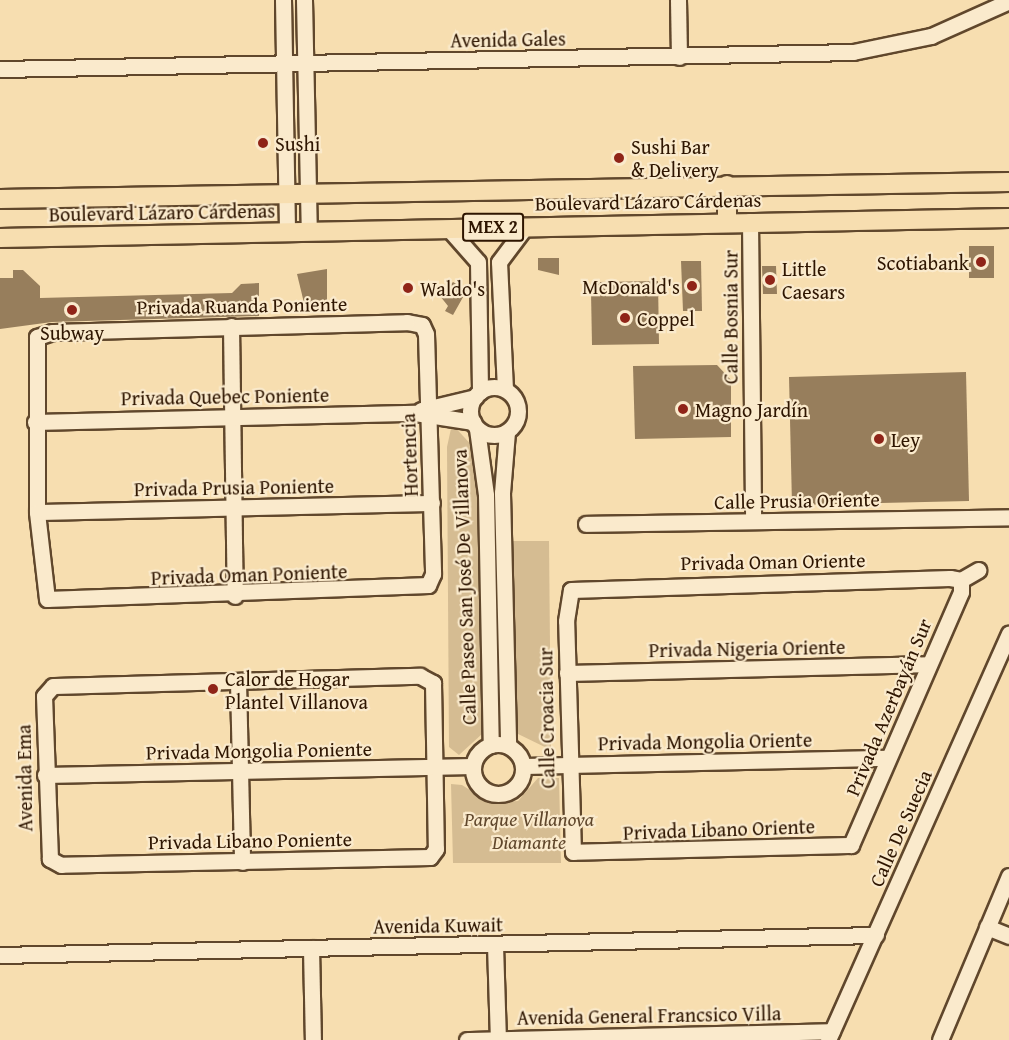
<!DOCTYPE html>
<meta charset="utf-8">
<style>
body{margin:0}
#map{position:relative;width:1009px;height:1040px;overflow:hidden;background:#f7deb0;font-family:"Gentium Book Plus",serif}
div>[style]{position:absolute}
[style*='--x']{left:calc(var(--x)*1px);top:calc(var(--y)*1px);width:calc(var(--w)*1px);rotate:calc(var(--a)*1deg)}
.green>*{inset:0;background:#d5bc92}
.building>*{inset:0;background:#977e5c}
.roads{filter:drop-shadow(2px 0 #60472c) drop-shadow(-2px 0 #60472c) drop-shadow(0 2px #60472c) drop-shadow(0 -2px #60472c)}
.minor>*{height:15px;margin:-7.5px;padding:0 7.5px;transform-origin:7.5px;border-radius:7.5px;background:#faeacc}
.minor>.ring{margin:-7.5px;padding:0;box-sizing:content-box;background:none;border:15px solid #faeacc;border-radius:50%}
.major>*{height:18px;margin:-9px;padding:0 9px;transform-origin:9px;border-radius:9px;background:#f7deb0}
.dots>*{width:16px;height:16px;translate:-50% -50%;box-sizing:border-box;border:3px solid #faeacc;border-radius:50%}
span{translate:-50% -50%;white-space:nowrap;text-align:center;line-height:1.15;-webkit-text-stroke:4.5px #faeacc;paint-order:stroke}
.shield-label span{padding:2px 4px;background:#faeacc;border:2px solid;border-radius:4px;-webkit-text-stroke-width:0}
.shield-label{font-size:18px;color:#2e1500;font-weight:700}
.street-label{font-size:20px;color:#2e1500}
.poi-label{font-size:20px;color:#2e1500}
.left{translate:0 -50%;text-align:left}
.right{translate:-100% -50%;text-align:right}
.park-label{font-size:20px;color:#60472c;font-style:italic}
</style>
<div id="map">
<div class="green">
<div style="clip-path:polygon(452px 424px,476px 450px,482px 734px,459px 755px,449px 747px,447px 447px)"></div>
<div style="clip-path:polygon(512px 541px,549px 541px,551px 750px,516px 733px)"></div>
<div style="clip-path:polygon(538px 778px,559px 778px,561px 863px,453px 863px,451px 784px,462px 785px,490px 803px,518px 801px)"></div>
</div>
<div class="building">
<div style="clip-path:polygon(969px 246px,994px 246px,994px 278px,969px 278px)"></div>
<div style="clip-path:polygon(538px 258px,559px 258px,559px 275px,538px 270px)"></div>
<div style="clip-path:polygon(681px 261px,701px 261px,702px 311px,683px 311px)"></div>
<div style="clip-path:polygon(762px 266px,776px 266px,777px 294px,763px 294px)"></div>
<div style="clip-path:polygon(327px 269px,327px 306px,305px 307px,297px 274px)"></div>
<div style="clip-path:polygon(13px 270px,23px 270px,40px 286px,40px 298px,232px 293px,241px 284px,259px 283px,259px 316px,52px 322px,0 329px,0 278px,13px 278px)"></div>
<div style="clip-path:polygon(658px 281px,659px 344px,592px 345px,591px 292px,599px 282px)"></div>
<div style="clip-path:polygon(453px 282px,467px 290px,453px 315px,445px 311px,448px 306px,440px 296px)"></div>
<div style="clip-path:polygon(717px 365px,731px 380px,731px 437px,635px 439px,633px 366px)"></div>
<div style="clip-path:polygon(966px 372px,969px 501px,792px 505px,789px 377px)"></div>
</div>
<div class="roads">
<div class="minor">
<div style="--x:283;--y:0;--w:231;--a:89"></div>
<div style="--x:304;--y:0;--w:231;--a:88.8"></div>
<div style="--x:678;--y:0;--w:57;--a:89"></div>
<div style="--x:0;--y:69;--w:853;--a:-1.14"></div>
<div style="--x:853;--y:52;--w:80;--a:-11.6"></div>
<div style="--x:931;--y:36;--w:83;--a:-24.1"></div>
<div style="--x:750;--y:221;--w:300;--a:89.4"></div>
<div style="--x:448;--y:228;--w:45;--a:48.6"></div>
<div style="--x:478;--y:262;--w:130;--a:89.1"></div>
<div style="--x:407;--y:322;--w:15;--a:11"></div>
<div style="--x:422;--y:325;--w:10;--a:66"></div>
<div style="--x:426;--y:334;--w:240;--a:88.3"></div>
<div style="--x:433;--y:574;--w:12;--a:114"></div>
<div style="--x:428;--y:585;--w:381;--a:177.9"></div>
<div style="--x:47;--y:599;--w:88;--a:-96.6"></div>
<div style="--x:37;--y:512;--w:175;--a:-90"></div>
<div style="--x:37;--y:337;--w:16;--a:-18"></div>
<div style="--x:52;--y:332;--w:355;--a:-1.6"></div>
<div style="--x:231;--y:326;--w:270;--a:89.2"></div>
<div class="ring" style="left:470px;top:387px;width:33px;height:33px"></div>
<div style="--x:505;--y:389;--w:127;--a:-92.7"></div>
<div style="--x:499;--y:262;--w:45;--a:-53.1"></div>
<div style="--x:421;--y:410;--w:56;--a:-13.5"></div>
<div style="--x:35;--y:422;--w:380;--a:-1.4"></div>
<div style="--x:415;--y:413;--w:59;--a:8.8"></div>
<div style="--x:477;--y:429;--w:67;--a:82.2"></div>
<div style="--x:486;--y:495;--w:250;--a:88.9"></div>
<div style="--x:507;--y:432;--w:61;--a:94.7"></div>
<div style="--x:502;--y:493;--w:253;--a:88.6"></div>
<div style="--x:37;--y:512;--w:395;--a:-1.3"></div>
<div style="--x:586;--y:524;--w:423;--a:-0.9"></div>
<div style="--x:950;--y:578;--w:11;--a:10"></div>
<div style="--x:961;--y:580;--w:12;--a:90"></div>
<div style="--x:961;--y:592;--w:276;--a:113.5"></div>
<div style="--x:851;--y:845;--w:278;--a:178.6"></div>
<div style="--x:573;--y:852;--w:231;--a:-91.7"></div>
<div style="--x:566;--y:621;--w:31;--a:-81"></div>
<div style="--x:571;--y:590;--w:379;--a:-1.8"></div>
<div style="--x:961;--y:580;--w:20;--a:-30"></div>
<div style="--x:567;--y:673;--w:361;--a:-1.4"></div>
<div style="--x:420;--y:676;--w:15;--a:28"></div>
<div style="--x:433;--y:683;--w:166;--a:89"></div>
<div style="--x:436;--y:849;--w:10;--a:127"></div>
<div style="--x:430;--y:857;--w:369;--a:178.8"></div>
<div style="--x:61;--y:865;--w:13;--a:-151"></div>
<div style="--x:50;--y:859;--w:163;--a:-92.1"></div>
<div style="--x:44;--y:696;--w:13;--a:-48"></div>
<div style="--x:53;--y:686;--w:367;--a:-1.6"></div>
<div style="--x:238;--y:681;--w:181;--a:88.7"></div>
<div class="ring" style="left:473px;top:744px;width:35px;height:35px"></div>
<div style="--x:523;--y:766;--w:365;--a:-1.3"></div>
<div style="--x:45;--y:775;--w:428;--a:-1.2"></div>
<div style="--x:987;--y:927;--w:24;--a:22"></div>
<div style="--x:495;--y:945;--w:95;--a:88.2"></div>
<div style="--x:311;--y:948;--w:92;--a:88.8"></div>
<div style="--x:0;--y:955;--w:876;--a:-1.31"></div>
<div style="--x:467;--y:1040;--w:365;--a:-1.4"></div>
<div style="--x:828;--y:1040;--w:445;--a:-66"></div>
<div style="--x:940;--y:1040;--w:178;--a:-67.2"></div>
</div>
<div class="major">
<div style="--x:727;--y:185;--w:37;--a:90"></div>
<div style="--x:0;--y:199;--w:1009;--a:-0.97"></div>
<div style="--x:0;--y:238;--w:1009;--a:-1.14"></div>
</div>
</div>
<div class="dots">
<div style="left:263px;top:143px;background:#8f2418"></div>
<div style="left:619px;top:158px;background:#8f2418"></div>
<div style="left:981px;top:262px;background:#8f2418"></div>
<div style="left:770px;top:280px;background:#8f2418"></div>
<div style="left:692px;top:286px;background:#8f2418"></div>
<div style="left:408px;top:288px;background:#8f2418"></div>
<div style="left:72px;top:310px;background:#8f2418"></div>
<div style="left:625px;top:318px;background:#8f2418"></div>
<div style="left:683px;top:409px;background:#8f2418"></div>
<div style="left:879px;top:439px;background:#8f2418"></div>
<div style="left:213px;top:689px;background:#8f2418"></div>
</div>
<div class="shield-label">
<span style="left:493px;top:227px">MEX 2</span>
</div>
<div class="street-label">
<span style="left:508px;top:39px;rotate:-1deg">Avenida Gales</span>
<span style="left:648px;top:201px;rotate:-1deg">Boulevard Lázaro Cárdenas</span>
<span style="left:162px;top:212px;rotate:-1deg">Boulevard Lázaro Cárdenas</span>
<span style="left:242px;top:305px;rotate:-1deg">Privada Ruanda Poniente</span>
<span style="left:730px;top:317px;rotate:-90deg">Calle Bosnia Sur</span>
<span style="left:225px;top:396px;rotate:-1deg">Privada Quebec Poniente</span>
<span style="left:409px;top:455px;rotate:-92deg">Hortencia</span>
<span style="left:234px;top:487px;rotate:-1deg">Privada Prusia Poniente</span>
<span style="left:797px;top:500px;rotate:-1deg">Calle Prusia Oriente</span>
<span style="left:773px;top:561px;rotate:-1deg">Privada Oman Oriente</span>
<span style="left:249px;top:574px;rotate:-2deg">Privada Oman Poniente</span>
<span style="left:464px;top:587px;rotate:-92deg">Calle Paseo San José De Villanova</span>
<span style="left:747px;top:648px;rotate:-1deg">Privada Nigeria Oriente</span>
<span style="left:888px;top:707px;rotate:-67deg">Privada Azerbayán Sur</span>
<span style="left:546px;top:718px;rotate:-91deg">Calle Croacia Sur</span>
<span style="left:705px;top:741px;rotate:-1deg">Privada Mongolia Oriente</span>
<span style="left:259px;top:750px;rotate:-1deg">Privada Mongolia Poniente</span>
<span style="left:24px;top:778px;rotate:-91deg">Avenida Ema</span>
<span style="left:900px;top:828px;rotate:-66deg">Calle De Suecia</span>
<span style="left:719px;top:829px;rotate:-2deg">Privada Libano Oriente</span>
<span style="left:250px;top:840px;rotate:-1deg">Privada Libano Poniente</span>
<span style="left:438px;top:925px;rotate:-1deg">Avenida Kuwait</span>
<span style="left:649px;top:1015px;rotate:-1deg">Avenida General Francsico Villa</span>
</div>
<div class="poi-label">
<span class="left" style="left:275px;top:143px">Sushi</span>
<span class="left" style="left:631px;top:158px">Sushi Bar<br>&amp; Delivery</span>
<span class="right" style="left:969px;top:262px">Scotiabank</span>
<span class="left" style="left:782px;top:280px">Little<br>Caesars</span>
<span class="right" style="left:680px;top:286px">McDonald's</span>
<span class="left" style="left:420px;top:288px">Waldo's</span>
<span class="left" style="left:637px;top:318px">Coppel</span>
<span style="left:72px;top:332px">Subway</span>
<span class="left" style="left:695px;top:409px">Magno Jardín</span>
<span class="left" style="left:891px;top:439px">Ley</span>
<span class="left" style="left:225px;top:690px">Calor de Hogar<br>Plantel Villanova</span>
</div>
<div class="park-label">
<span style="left:529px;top:830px">Parque Villanova<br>Diamante</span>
</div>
</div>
